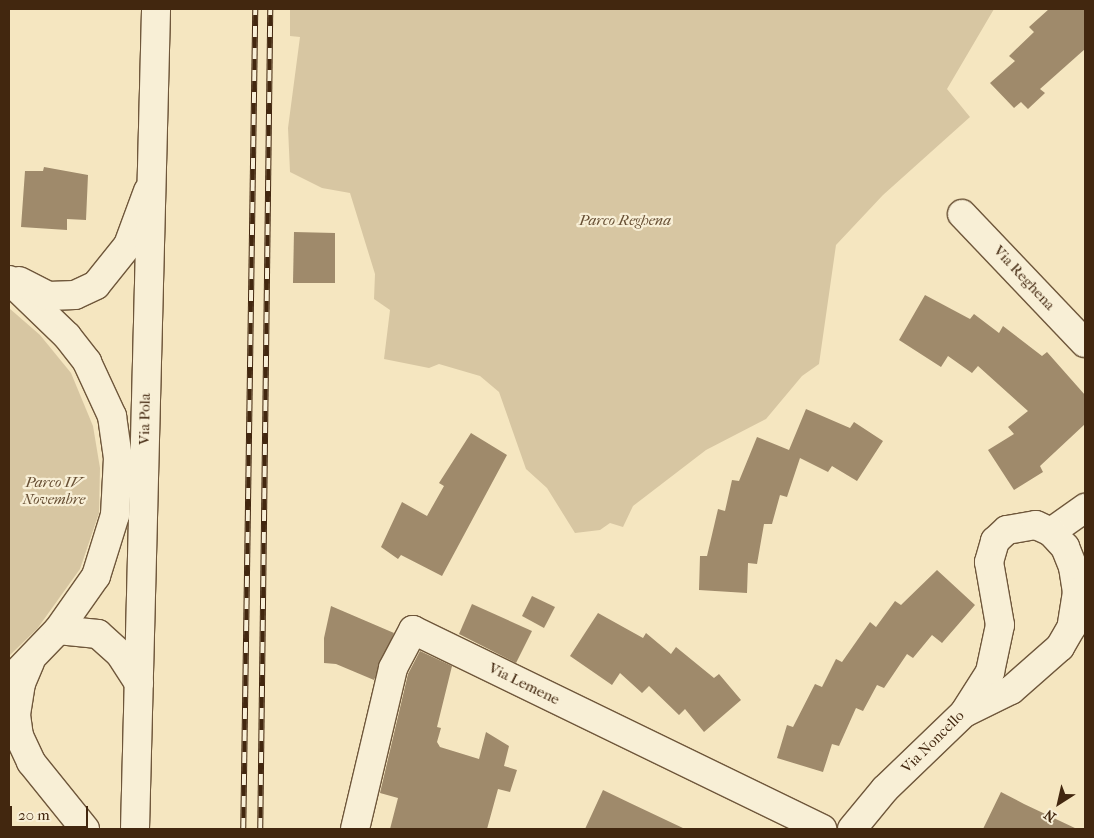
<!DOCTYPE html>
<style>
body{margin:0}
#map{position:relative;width:1094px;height:838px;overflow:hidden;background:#f5e6c0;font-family:"IM FELL French Canon",serif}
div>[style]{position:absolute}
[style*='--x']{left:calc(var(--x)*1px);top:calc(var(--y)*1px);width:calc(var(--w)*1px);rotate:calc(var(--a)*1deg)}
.green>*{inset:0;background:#d7c6a2}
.building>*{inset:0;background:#9f8a6b}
.roads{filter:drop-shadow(1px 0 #6f573b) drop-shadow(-1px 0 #6f573b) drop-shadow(0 1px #6f573b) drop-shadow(0 -1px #6f573b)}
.street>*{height:28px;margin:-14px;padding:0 14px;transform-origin:14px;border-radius:14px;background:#f8efd6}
.secondary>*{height:28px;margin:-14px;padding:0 14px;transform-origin:14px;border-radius:14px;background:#f8efd6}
.rail>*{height:5.5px;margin-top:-2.75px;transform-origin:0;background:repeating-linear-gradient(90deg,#f8efd6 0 11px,#42270f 0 22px);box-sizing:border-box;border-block:1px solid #42270f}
span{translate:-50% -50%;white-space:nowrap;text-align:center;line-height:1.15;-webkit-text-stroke:4.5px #f8efd6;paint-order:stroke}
.park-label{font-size:15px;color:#674f34;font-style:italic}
.street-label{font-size:15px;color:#42270f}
.frame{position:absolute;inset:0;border:10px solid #42270f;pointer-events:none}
.north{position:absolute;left:1034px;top:778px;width:50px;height:50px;-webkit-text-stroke:4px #f8efd6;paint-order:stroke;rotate:215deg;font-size:14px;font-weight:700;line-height:20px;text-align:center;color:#42270f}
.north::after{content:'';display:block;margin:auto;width:18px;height:22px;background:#42270f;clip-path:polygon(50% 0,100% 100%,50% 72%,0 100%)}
.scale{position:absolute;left:10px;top:806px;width:78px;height:22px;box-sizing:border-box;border:2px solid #42270f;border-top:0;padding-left:6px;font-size:15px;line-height:18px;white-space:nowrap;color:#42270f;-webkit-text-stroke:4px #f8efd6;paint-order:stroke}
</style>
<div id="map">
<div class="green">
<div style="clip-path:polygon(290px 9px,994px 9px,947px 89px,970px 117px,883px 195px,836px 245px,819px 364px,802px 376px,766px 419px,706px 450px,633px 506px,623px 527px,610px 523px,600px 530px,575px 533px,547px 488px,526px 469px,499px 392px,480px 376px,439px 364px,429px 368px,384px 359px,390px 310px,374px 299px,375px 274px,350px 193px,322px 188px,290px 172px,288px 128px,300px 37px,290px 36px)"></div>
<div style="clip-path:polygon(9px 308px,40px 335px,71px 373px,93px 426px,100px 468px,99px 513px,80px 569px,37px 629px,9px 656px)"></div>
</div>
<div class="building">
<div style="clip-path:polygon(1049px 9px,1085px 9px,1085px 49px,1040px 89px,1045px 93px,1028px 109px,1021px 102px,1014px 108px,990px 83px,1015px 61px,1009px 56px,1034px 32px,1029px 27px)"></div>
<div style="clip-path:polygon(44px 167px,88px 175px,86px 220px,67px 219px,67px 230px,21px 227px,25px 171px,43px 171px)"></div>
<div style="clip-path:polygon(294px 232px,335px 233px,335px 283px,293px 283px)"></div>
<div style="clip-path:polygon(925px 295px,970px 319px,974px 314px,999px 333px,1003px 326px,1042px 356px,1047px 352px,1085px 395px,1085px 424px,1040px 466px,1043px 472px,1014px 490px,988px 450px,1014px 434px,1008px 427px,1028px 411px,978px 366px,972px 373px,948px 356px,941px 367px,899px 340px)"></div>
<div style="clip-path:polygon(806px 409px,850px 428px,854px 422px,883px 441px,857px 481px,832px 466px,828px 472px,800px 458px,787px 497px,780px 495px,772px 524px,764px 524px,757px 564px,748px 563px,747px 593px,699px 590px,700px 556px,707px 556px,718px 509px,725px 511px,732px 480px,739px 481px,757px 437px,789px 450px)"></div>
<div style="clip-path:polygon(471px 433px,507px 455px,442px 576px,401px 555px,398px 559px,381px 547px,402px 502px,427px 516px,444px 486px,439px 483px)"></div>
<div style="clip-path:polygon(937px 570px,975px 605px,942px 643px,932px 635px,913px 658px,907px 654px,884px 688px,877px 685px,863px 711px,856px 708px,839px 746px,832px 744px,823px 772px,777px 758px,787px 725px,793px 727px,815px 684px,822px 687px,836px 659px,842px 662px,870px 622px,876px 627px,895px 601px,901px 605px)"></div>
<div style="clip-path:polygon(532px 596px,555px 607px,544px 628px,522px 616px)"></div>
<div style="clip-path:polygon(472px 604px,532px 631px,516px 663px,459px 634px)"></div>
<div style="clip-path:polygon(331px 606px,394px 633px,374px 680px,336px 664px,324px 663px,324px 638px)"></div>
<div style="clip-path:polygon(598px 613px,643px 638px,646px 633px,671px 654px,676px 647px,714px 678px,719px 674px,741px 700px,704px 732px,685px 709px,679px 715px,649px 686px,642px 693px,620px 673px,612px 685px,570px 656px)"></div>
<div style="clip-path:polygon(420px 651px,452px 666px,437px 727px,441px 728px,437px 742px,440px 747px,479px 759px,486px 732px,509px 746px,504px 766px,517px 770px,510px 792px,498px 789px,487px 829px,390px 829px,398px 798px,380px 793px,408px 674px)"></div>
<div style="clip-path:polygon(603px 790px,630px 803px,685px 829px,585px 829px)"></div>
<div style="clip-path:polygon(1001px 792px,1024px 804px,1077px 829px,983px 829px)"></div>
</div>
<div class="roads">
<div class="street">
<div style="--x:962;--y:214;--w:178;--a:46.4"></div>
<div style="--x:9;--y:280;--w:81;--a:44"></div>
<div style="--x:67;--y:336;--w:33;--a:52"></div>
<div style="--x:87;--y:362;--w:60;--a:65.2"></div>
<div style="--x:112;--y:416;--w:42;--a:81.9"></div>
<div style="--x:118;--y:458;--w:57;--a:93"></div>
<div style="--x:115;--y:515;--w:64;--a:107.3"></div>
<div style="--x:96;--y:576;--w:66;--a:125.1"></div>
<div style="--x:58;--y:630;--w:71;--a:133.9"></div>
<div style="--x:19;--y:281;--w:33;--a:27"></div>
<div style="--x:48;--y:296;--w:27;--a:-2"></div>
<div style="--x:75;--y:295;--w:23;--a:-25"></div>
<div style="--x:96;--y:285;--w:51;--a:-51.3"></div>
<div style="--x:128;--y:245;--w:58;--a:-69.7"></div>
<div style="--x:1051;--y:532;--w:42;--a:-35.2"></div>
<div style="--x:58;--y:630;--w:40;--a:5.7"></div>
<div style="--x:98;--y:634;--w:30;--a:42"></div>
<div style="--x:120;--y:654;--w:35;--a:57"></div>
<div style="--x:30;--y:662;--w:23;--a:113"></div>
<div style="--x:21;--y:683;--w:32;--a:99"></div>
<div style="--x:16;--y:715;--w:21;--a:82"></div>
<div style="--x:19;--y:736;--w:29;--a:65"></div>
<div style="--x:31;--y:762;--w:86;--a:51.1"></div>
<div style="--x:355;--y:829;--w:165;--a:-76.7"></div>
<div style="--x:393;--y:668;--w:43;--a:-62.2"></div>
<div style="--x:413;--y:630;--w:455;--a:25.9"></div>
<div style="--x:852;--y:829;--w:52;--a:-50.5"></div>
<div style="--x:885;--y:789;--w:110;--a:-43.9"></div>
<div style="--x:964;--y:713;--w:49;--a:-57.6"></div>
<div style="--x:990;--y:672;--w:48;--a:-78"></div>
<div style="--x:1000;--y:625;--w:64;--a:-99.9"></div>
<div style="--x:989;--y:562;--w:22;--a:-74"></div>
<div style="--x:995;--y:541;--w:16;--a:-43"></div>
<div style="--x:1007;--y:530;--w:29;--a:-10"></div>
<div style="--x:1036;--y:525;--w:17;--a:25"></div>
<div style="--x:1051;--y:532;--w:21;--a:47"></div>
<div style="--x:1065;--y:547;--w:22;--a:68"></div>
<div style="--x:1073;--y:567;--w:25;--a:81"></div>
<div style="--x:1077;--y:592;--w:36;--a:99"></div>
<div style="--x:1071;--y:628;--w:22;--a:120"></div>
<div style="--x:1060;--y:647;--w:65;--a:138.7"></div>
<div style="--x:1011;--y:690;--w:52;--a:153.9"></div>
</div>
<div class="secondary">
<div style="--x:135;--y:829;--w:820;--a:-88.53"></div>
</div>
</div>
<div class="rail">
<div style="--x:243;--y:829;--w:820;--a:-89.16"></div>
<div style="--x:260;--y:829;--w:820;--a:-89.3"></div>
</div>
<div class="park-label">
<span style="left:625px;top:221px">Parco Reghena</span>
<span style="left:54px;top:491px">Parco IV<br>Novembre</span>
</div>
<div class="street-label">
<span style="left:1024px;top:278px;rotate:47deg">Via Reghena</span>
<span style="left:145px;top:419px;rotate:-89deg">Via Pola</span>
<span style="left:524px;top:684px;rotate:26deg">Via Lemene</span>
<span style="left:933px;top:742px;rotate:-45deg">Via Noncello</span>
</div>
<div class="frame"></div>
<div class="north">N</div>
<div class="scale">20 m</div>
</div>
